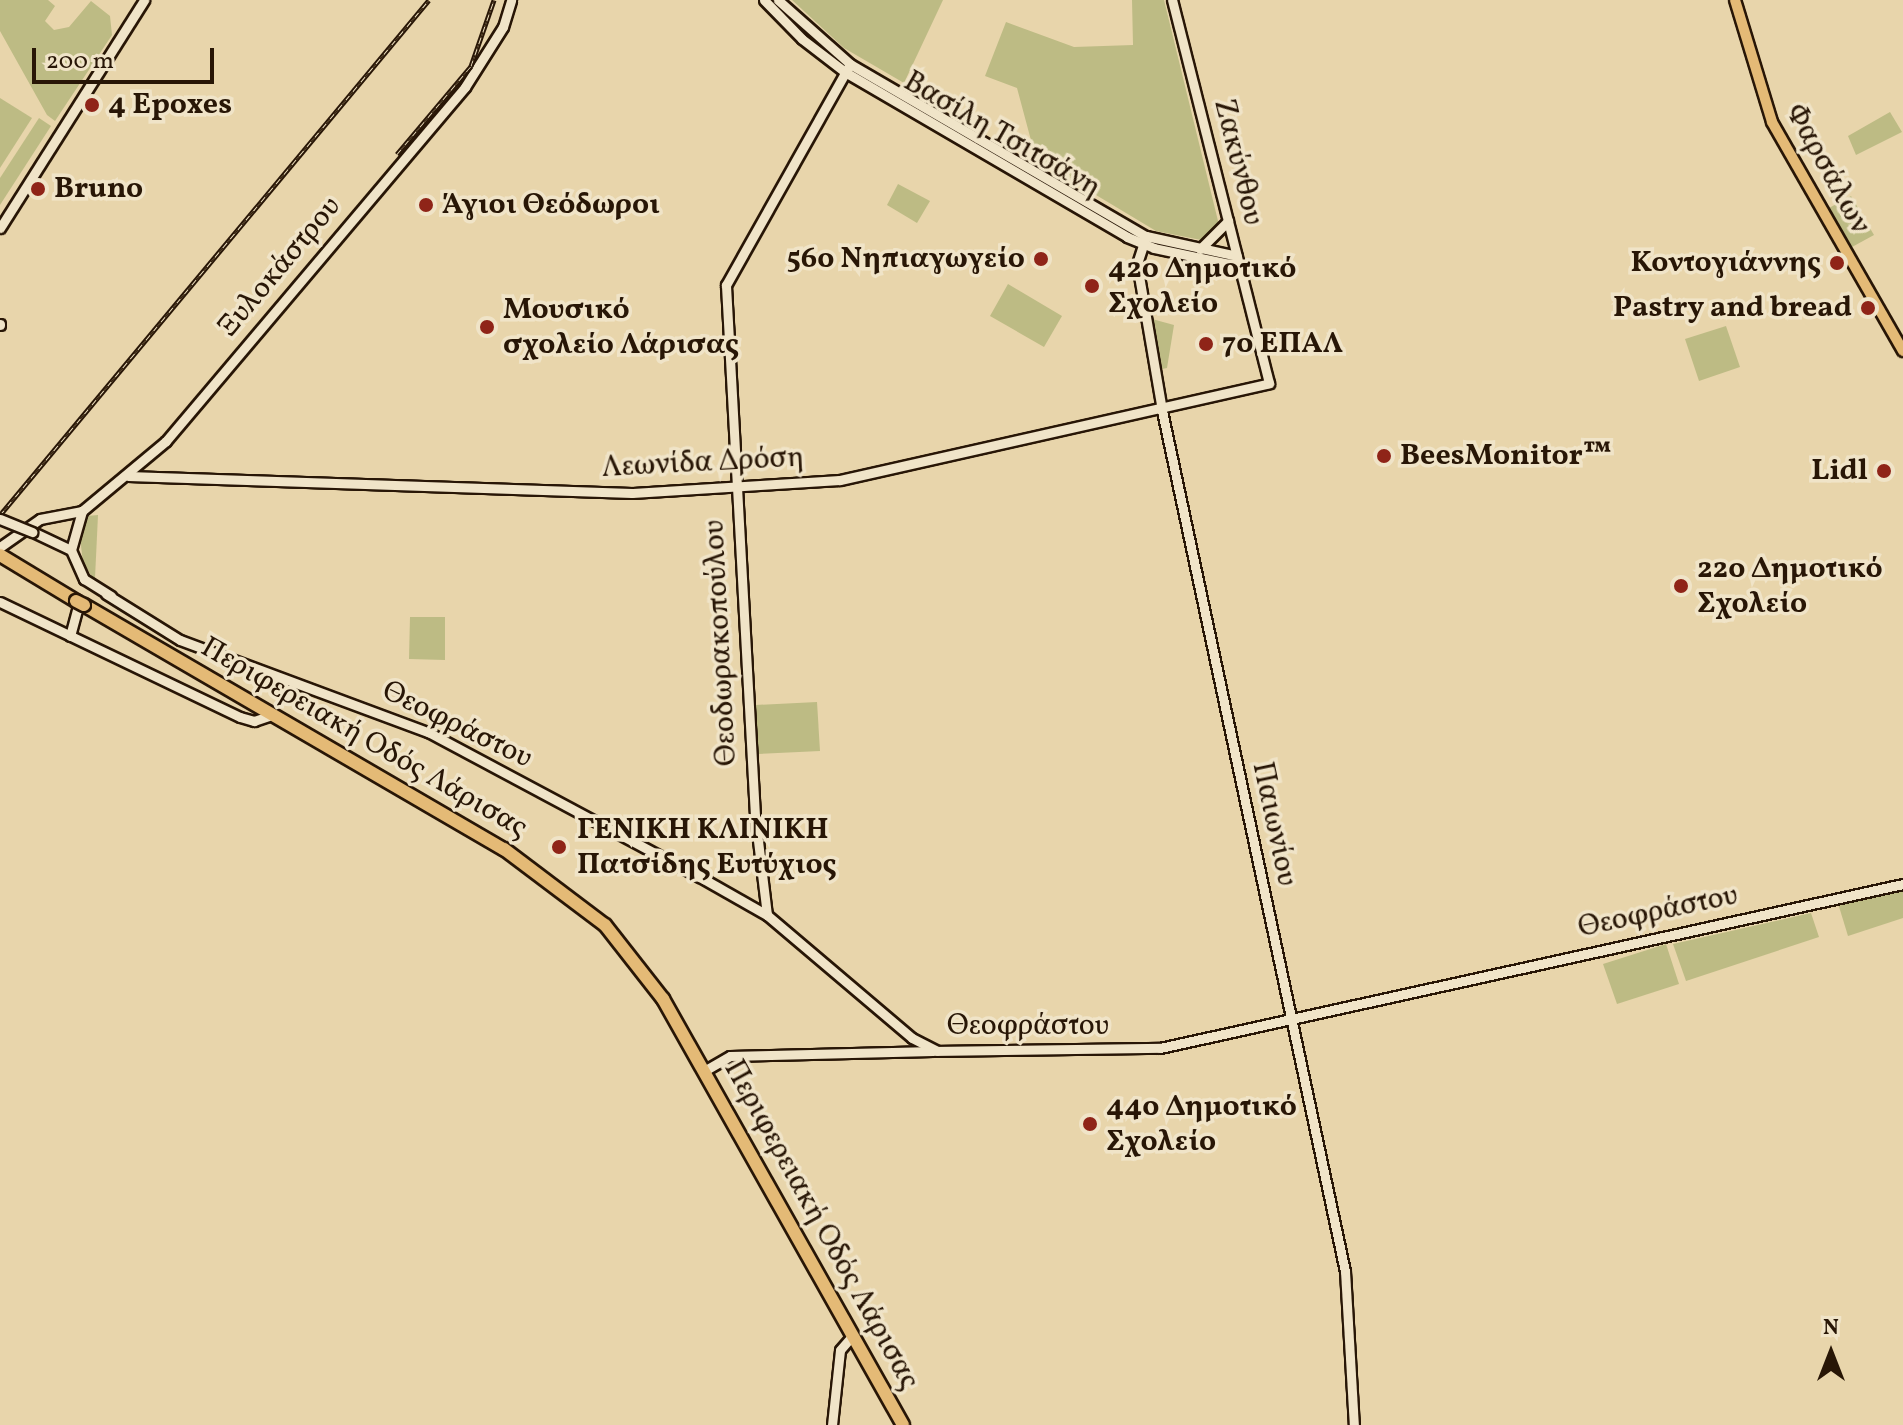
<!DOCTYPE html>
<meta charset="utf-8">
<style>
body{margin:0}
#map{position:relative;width:1903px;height:1425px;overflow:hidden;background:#e8d5ab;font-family:Vollkorn,serif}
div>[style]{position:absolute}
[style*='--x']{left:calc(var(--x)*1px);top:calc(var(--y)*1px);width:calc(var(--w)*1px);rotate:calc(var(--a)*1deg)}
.green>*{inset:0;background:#bdbb84}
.roads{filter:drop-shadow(2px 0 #281606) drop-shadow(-2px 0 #281606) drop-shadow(0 2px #281606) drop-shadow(0 -2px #281606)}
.secondary>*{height:9px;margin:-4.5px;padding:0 4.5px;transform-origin:4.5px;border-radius:4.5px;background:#f0e4c8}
.primary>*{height:10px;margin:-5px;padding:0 5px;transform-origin:5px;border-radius:5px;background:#e4ba76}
.highway>*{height:12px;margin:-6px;padding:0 6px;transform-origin:6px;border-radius:6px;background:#e4ba76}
.rail>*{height:5px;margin-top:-2.5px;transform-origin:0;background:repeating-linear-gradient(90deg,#f0e4c8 0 6px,#281606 0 12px);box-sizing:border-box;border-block:2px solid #281606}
.bridges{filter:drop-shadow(2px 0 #281606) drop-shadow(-2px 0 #281606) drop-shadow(0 2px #281606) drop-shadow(0 -2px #281606)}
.secondary-bridge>*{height:9px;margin:-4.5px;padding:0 4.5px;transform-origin:4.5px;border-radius:4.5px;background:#f0e4c8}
.highway-bridge>*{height:12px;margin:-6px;padding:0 6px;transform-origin:6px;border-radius:6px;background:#e4ba76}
.dots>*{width:22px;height:22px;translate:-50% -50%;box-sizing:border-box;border:4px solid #f0e4c8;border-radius:50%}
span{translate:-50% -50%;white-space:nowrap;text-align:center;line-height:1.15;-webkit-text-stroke:7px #f0e4c8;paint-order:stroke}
.poi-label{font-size:30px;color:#281606;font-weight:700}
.left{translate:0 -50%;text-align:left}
.right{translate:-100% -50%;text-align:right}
.street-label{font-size:30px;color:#281606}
.north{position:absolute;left:1791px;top:1313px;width:80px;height:80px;-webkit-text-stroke:6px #f0e4c8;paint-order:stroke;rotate:0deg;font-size:22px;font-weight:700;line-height:32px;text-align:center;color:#281606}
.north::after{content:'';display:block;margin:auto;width:28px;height:36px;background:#281606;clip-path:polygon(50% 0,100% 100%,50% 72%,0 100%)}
.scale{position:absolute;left:32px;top:48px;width:182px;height:36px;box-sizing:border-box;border:4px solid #281606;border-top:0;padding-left:10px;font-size:24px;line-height:28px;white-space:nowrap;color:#281606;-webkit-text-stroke:6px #f0e4c8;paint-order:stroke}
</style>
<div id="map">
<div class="green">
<div style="clip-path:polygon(0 0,48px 0,55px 6px,45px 21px,54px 30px,69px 27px,91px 1px,110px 16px,112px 35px,55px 121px,47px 115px,0 31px)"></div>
<div style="clip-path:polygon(792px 0,943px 0,904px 83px,844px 48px)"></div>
<div style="clip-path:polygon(1132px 0,1164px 0,1219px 225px,1206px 241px,1156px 231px,1036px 159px,1017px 88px,985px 76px,1006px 22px,1074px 47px,1133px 45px)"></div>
<div style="clip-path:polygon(0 98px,32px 118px,0 168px)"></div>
<div style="clip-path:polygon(1890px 112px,1902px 132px,1856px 155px,1848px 136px)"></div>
<div style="clip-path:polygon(39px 118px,51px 126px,0 205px,0 178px)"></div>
<div style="clip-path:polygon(898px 184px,930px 201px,917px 223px,887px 205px)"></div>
<div style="clip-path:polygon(1851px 196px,1874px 235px,1852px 247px,1829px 208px)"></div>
<div style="clip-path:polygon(1008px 284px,1062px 316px,1044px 347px,990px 316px)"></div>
<div style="clip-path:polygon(1152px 319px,1174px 325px,1167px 368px,1162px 369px)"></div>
<div style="clip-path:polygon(1726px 326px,1740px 367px,1699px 381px,1685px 339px)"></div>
<div style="clip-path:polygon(98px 515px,95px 578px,93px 578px,83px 563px,80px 537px,87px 516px)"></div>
<div style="clip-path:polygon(410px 617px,445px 617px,445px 660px,409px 659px)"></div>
<div style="clip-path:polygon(817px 702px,820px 751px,758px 754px,755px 705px)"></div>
<div style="clip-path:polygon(1903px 886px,1903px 918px,1848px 936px,1837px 900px)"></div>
<div style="clip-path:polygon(1811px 913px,1819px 937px,1686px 981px,1673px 944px)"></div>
<div style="clip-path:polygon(1666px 944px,1679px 984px,1617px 1004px,1603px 964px)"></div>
</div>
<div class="roads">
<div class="secondary">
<div style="--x:764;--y:0;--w:54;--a:45.7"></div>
<div style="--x:802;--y:39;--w:54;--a:37.5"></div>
<div style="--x:845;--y:72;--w:327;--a:30.3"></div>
<div style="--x:1127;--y:237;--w:29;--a:22"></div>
<div style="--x:1154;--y:248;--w:87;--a:12"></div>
<div style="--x:778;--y:0;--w:96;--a:41.6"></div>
<div style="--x:850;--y:64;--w:342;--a:30.2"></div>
<div style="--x:1146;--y:236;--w:93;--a:12.4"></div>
<div style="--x:0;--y:228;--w:270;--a:-57.7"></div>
<div style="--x:1146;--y:236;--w:29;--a:108"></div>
<div style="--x:1137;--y:264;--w:149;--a:80.3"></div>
<div style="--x:1162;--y:411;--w:879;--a:77.99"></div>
<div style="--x:1345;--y:1271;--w:154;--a:86.7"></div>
<div style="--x:1200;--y:249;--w:40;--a:-45"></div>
<div style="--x:0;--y:324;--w:1;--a:90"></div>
<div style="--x:128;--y:476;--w:504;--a:1.93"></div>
<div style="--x:632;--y:493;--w:208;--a:-3.6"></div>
<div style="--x:840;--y:480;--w:440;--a:-12.7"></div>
<div style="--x:1269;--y:383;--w:395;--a:-104.2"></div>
<div style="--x:33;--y:532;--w:42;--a:25.3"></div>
<div style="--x:71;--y:550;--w:32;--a:66"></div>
<div style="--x:84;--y:579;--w:32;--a:32"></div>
<div style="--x:0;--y:547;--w:49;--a:-35"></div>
<div style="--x:40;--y:519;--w:43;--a:-10.8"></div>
<div style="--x:71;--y:550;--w:41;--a:-74.2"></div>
<div style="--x:82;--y:511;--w:109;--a:-39.8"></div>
<div style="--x:166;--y:441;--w:463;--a:-49.8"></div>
<div style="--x:465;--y:87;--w:71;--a:-57.7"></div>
<div style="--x:503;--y:27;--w:28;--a:-73"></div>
<div style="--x:106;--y:594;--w:87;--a:31.9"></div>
<div style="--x:180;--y:640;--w:265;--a:20.4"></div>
<div style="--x:428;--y:732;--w:308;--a:28.1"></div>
<div style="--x:700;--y:877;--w:77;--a:29.6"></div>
<div style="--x:767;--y:915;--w:190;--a:40.3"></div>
<div style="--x:912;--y:1038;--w:28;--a:27"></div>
<div style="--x:937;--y:1051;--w:223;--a:-0.8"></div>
<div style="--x:1160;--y:1048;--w:761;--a:-12.45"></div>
<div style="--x:0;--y:602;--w:266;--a:25.6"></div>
<div style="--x:240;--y:717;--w:15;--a:16"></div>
<div style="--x:254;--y:721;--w:18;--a:-19"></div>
<div style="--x:70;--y:636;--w:30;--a:-75"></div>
<div style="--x:767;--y:915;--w:100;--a:-96.9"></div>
<div style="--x:755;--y:816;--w:532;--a:-93.13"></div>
<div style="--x:726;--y:285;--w:253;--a:-60.7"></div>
<div style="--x:704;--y:1071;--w:30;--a:-30"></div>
<div style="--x:730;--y:1056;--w:203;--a:-1.4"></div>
<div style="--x:832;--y:1425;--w:75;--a:-83.9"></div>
<div style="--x:840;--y:1350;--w:18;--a:-49"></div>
</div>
<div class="primary">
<div style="--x:1735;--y:0;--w:127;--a:73.1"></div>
<div style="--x:1772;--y:122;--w:264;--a:60.2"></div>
</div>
<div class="highway">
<div style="--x:0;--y:555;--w:89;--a:31.2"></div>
<div style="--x:84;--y:605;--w:486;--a:30.2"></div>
<div style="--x:504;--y:849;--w:126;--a:37"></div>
<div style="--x:605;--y:925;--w:94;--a:51.9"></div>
<div style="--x:663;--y:999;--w:489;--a:60.6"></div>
</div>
</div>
<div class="rail">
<div style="--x:397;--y:154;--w:115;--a:-49.9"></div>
<div style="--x:471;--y:66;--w:70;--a:-70.8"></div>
<div style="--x:0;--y:515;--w:670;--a:-50.21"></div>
</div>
<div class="bridges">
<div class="secondary-bridge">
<div style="--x:0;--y:519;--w:35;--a:22"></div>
</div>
<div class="highway-bridge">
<div style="--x:76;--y:601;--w:9;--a:27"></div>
</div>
</div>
<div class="dots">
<div style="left:92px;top:105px;background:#8f2418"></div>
<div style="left:38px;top:189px;background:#8f2418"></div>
<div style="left:426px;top:205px;background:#8f2418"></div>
<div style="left:1041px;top:259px;background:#8f2418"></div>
<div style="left:1837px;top:263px;background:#8f2418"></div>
<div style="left:1092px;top:286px;background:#8f2418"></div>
<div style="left:1868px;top:308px;background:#8f2418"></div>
<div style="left:487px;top:327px;background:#8f2418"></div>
<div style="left:1206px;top:344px;background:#8f2418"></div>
<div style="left:1384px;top:456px;background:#8f2418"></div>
<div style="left:1884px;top:471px;background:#8f2418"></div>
<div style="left:1681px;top:586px;background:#8f2418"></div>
<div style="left:559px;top:847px;background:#8f2418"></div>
<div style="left:1090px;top:1124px;background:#8f2418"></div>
</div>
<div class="poi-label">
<span class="left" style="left:108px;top:105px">4 Epoxes</span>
<span class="left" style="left:54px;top:189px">Bruno</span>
<span class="left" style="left:442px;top:205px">Άγιοι Θεόδωροι</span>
<span class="right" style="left:1025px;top:259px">56ο Νηπιαγωγείο</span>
<span class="right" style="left:1821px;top:263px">Κοντογιάννης</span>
<span class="left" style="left:1108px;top:286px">42ο Δημοτικό<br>Σχολείο</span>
<span class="right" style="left:1852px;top:308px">Pastry and bread</span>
<span class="left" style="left:503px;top:327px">Μουσικό<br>σχολείο Λάρισας</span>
<span class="left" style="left:1222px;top:344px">7ο ΕΠΑΛ</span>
<span class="left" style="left:1400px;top:456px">BeesMonitor™</span>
<span class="right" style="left:1868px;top:471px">Lidl</span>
<span class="left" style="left:1697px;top:586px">22ο Δημοτικό<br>Σχολείο</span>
<span class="left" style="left:577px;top:847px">ΓΕΝΙΚΗ ΚΛΙΝΙΚΗ<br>Πατσίδης Ευτύχιος</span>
<span class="left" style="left:1106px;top:1124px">44ο Δημοτικό<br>Σχολείο</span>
</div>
<div class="street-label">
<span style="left:1002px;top:135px;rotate:30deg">Βασίλη Τσιτσάνη</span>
<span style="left:1238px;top:162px;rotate:76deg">Ζακύνθου</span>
<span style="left:1827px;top:169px;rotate:61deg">Φαρσάλων</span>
<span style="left:280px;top:267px;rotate:-50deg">Ξυλοκάστρου</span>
<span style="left:703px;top:463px;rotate:-3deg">Λεωνίδα Δρόση</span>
<span style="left:721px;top:643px;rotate:-93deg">Θεοδωρακοπούλου</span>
<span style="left:457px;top:725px;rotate:26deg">Θεοφράστου</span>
<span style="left:364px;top:738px;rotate:30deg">Περιφερειακή Οδός Λάρισας</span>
<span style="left:1274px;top:824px;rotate:78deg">Παιωνίου</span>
<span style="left:1658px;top:912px;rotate:-12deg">Θεοφράστου</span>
<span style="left:1028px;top:1026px">Θεοφράστου</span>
<span style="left:821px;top:1225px;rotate:61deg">Περιφερειακή Οδός Λάρισας</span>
</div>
<div class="north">N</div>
<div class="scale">200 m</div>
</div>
